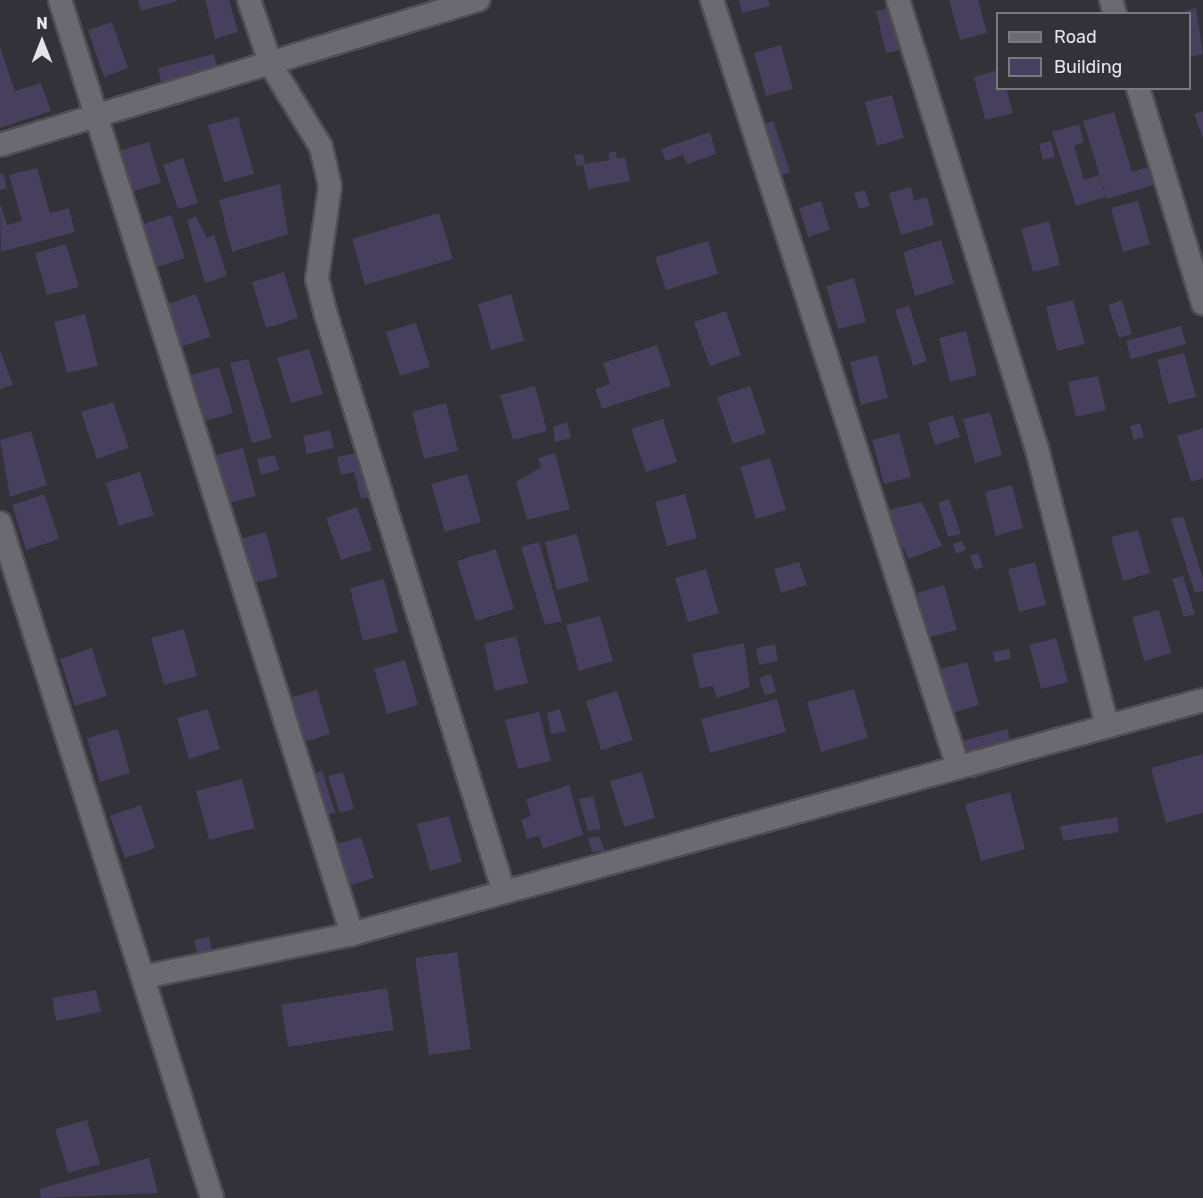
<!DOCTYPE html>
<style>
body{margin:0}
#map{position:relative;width:1203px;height:1198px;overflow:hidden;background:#333238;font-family:Rubik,sans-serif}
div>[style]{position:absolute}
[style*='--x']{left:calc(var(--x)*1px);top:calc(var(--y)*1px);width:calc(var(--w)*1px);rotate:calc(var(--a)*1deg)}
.building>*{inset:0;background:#463f5d}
.roads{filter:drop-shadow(2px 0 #504e53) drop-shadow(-2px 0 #504e53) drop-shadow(0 2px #504e53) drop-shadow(0 -2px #504e53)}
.street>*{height:22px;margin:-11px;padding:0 11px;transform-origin:11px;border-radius:11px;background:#6b6a71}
span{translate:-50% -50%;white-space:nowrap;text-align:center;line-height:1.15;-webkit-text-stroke:6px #333238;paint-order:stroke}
.legend{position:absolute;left:996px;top:12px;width:195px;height:78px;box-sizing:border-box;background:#333238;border:2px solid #7a797e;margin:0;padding:8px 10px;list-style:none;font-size:18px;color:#e5e4e8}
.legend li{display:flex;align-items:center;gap:12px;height:30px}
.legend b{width:30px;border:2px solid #7a797e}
.north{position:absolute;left:12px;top:12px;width:60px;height:60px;-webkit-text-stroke:4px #333238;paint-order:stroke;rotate:0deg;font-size:16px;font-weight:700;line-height:24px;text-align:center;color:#e5e4e8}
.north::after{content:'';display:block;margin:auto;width:21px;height:27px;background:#e5e4e8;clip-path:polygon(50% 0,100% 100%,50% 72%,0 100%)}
</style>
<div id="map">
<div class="building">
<div style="clip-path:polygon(138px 0,177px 0,177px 1px,141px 11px)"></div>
<div style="clip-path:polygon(205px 0,229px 0,238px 32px,215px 39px)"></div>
<div style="clip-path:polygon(739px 0,768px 0,770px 6px,742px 13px)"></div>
<div style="clip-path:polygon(949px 0,978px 0,987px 33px,960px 40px)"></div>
<div style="clip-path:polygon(894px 7px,905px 49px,886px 53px,876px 11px)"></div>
<div style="clip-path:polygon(1196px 8px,1203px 54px,1190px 57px,1190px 14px,1180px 13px)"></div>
<div style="clip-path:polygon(112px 22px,128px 68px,104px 77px,88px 30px)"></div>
<div style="clip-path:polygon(781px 45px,793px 89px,766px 96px,754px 53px)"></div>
<div style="clip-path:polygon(0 47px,15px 91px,41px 83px,51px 111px,0 128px)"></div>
<div style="clip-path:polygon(214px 54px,218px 72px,162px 86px,158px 68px)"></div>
<div style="clip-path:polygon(998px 70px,998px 88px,1006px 88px,1013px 113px,985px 120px,974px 77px)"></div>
<div style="clip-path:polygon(892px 95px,904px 138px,877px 146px,865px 102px)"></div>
<div style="clip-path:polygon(1203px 111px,1203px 139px,1194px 114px)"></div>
<div style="clip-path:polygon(1114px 112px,1132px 172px,1148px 167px,1154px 185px,1107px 199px,1083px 121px)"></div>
<div style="clip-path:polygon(238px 117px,254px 174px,224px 182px,208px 125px)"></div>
<div style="clip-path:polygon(773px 121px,790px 172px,769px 179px,751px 128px)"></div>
<div style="clip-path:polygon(1079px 124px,1084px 142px,1074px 146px,1084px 180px,1099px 175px,1106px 197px,1076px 206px,1052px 132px)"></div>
<div style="clip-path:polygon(710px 132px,716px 154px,687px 164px,683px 155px,666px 161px,661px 149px)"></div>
<div style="clip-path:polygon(1051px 141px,1055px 157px,1043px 160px,1039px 144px)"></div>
<div style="clip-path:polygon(149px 142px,161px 183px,130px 192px,118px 151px)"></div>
<div style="clip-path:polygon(616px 151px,617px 159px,625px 157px,630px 181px,588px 189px,583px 165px,577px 166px,574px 155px,583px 154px,585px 164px,610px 160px,608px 153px)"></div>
<div style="clip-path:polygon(183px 158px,198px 203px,178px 209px,163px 165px)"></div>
<div style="clip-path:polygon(37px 168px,50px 213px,69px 208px,75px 232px,1px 252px,0 203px,7px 225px,22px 221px,9px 175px)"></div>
<div style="clip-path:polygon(3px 173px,7px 188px,0 190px,0 174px)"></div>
<div style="clip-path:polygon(280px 184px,288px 234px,232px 252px,219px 200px)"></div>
<div style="clip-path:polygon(911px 187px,914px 201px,927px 197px,934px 225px,901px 235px,889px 193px)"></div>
<div style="clip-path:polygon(865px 190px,870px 206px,859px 209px,854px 193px)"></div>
<div style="clip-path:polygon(821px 201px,830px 230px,808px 237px,799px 208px)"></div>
<div style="clip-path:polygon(1138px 201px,1150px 244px,1123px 252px,1111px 208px)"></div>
<div style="clip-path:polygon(439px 213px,453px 259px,365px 285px,352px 239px)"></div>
<div style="clip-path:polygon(171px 215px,185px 258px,154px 268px,140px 225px)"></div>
<div style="clip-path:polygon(196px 216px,207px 238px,214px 235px,227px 276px,205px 283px,187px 220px)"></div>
<div style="clip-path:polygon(1049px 221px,1060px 265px,1033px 272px,1021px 229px)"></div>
<div style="clip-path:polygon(941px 240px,954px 283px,915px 296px,903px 252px)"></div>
<div style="clip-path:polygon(708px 241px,718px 274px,666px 290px,655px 257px)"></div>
<div style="clip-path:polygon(66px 244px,79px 287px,47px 295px,35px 253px)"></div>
<div style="clip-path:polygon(284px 272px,298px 318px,266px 328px,252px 282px)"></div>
<div style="clip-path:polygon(854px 278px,866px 322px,838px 329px,826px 286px)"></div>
<div style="clip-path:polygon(196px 294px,211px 337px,180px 347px,165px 305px)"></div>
<div style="clip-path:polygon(511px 294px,524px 341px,491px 350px,478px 304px)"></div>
<div style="clip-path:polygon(1073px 300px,1085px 344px,1057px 351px,1046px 307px)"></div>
<div style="clip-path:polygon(1122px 300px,1132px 334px,1119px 338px,1108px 305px)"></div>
<div style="clip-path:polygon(909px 306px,927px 361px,913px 366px,895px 310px)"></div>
<div style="clip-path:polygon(726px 311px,741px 355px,710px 366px,694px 322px)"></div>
<div style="clip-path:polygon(85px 314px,98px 366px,67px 373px,54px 322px)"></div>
<div style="clip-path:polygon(416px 323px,430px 367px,400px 376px,386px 332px)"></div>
<div style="clip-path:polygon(1181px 326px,1186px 344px,1131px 359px,1126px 341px)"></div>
<div style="clip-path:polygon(966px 331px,977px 375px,950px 382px,939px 338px)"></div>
<div style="clip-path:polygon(657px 345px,671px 386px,602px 409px,595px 389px,610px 384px,603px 363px)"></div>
<div style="clip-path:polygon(309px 349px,323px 394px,291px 403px,277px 358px)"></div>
<div style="clip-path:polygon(0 350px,13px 385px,0 389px)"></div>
<div style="clip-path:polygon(1184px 353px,1196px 397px,1168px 404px,1157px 360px)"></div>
<div style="clip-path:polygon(877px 355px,888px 398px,861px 405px,850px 362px)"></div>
<div style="clip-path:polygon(248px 359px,272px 438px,252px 443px,230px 363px)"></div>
<div style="clip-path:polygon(219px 367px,233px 413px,199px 423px,185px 377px)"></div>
<div style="clip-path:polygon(1098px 376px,1106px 410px,1076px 417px,1068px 382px)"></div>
<div style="clip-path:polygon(535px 386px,547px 431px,513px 440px,500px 395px)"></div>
<div style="clip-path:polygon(750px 386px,766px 433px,733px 444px,717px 397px)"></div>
<div style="clip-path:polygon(113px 402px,129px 448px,97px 459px,81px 412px)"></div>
<div style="clip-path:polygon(446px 403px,458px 451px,424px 459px,412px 412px)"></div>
<div style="clip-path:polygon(990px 412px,1002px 455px,975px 463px,963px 419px)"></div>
<div style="clip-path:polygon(953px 415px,960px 437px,935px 445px,928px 423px)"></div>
<div style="clip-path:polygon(663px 419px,677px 462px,646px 472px,631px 429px)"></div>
<div style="clip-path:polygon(567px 422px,571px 438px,555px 442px,553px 427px)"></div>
<div style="clip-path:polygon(1140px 423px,1144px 437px,1134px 440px,1130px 426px)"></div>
<div style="clip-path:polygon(1203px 428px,1203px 478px,1191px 482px,1177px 436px)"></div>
<div style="clip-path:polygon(330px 430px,334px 448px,307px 454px,303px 436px)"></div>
<div style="clip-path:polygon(31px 431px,47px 485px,10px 497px,0 440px)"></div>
<div style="clip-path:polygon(899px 433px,911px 477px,884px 484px,872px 440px)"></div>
<div style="clip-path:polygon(243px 448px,256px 496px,222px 505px,209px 457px)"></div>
<div style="clip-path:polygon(361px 452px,373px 496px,361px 499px,354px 472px,341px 475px,337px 457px)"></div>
<div style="clip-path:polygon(555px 453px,570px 509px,527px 520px,516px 482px,541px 467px,538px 458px)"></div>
<div style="clip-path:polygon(275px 455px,279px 470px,261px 475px,257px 459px)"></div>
<div style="clip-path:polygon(770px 458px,786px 510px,756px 519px,740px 467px)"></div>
<div style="clip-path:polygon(140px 472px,154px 515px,119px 526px,106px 483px)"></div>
<div style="clip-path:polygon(467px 474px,481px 522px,445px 532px,431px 484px)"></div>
<div style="clip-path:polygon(1012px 485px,1023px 528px,996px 536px,985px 492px)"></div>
<div style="clip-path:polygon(44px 494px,59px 539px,26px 550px,12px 505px)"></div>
<div style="clip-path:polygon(685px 494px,697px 538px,667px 546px,655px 502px)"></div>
<div style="clip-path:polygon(949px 499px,961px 534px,948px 537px,938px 503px)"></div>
<div style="clip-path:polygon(922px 502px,942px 546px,908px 559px,904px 548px,888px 552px,879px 512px)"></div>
<div style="clip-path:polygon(357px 507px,372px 550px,341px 560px,326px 518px)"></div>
<div style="clip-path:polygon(1183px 516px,1203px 578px,1203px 591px,1195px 593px,1171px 519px)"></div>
<div style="clip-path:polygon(1138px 530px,1150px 573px,1123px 581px,1111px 537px)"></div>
<div style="clip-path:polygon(266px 532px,278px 577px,247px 585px,235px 540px)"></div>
<div style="clip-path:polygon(577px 534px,589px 581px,557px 590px,545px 542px)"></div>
<div style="clip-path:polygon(962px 541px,966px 550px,956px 554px,953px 544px)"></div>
<div style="clip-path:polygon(539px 542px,562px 621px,545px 625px,521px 547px)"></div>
<div style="clip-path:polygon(496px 549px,514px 609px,476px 621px,457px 561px)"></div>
<div style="clip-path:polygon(978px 553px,983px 567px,975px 570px,970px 556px)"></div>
<div style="clip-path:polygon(799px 562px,807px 585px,781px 593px,774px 569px)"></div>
<div style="clip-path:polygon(1035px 562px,1046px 605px,1019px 612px,1008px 569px)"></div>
<div style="clip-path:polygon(706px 569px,719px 613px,688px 622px,675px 578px)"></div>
<div style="clip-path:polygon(1183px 576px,1195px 614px,1184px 617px,1172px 579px)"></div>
<div style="clip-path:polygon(384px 579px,398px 632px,363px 641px,350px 588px)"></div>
<div style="clip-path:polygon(944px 585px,957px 630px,929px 637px,917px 593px)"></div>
<div style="clip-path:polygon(1159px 610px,1171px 653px,1144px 661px,1132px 617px)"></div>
<div style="clip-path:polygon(600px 616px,613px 661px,579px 671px,566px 625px)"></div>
<div style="clip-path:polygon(184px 629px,197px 676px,164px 685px,151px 638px)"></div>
<div style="clip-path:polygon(516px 636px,528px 683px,495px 691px,484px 644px)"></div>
<div style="clip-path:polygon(1056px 638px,1068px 682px,1041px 689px,1029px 645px)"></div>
<div style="clip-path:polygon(744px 643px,750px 687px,717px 698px,713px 686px,700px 688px,692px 654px)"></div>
<div style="clip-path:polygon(775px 644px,778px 661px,759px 665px,756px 648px)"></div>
<div style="clip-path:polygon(92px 648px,107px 696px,75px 706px,60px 659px)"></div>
<div style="clip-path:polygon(1009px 649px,1011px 659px,995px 662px,993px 652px)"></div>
<div style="clip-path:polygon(405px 660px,418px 705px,387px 714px,374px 669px)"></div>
<div style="clip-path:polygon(967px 662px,979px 705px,952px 713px,940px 669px)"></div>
<div style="clip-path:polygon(771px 674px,776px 692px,765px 695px,759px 678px)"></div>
<div style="clip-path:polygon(854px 689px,868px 738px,821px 752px,807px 702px)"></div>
<div style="clip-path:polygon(317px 690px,330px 734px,298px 744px,285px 699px)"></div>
<div style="clip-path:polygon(617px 691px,633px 740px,601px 750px,586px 701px)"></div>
<div style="clip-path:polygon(777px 699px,786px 732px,710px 753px,701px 719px)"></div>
<div style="clip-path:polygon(208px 709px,220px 749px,189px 759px,177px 718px)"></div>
<div style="clip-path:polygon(560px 709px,566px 731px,551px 734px,547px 713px)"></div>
<div style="clip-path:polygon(539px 712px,551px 761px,518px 769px,505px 720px)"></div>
<div style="clip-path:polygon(118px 729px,130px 773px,100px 782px,87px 738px)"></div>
<div style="clip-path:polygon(1008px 729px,1014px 766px,972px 779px,957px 742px)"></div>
<div style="clip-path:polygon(1203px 754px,1203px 813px,1166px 823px,1151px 768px)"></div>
<div style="clip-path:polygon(322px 771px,335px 812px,307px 821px,294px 780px)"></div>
<div style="clip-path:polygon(343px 772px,354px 809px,340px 813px,328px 776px)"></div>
<div style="clip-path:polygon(642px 772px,655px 818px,624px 827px,610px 781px)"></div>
<div style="clip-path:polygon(242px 779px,255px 828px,209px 840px,196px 791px)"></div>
<div style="clip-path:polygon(569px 785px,583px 835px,543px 849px,539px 836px,527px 839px,521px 820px,531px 816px,526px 799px)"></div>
<div style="clip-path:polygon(1010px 792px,1025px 849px,981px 861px,965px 804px)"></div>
<div style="clip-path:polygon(593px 796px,601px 829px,588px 831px,579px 799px)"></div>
<div style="clip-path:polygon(141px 805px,155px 848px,125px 858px,110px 816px)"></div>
<div style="clip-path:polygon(449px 816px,462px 862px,430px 871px,417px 824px)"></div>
<div style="clip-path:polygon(1117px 817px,1119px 832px,1063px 841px,1060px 826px)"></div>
<div style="clip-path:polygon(599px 836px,605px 851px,592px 852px,588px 838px)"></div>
<div style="clip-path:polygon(361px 837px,374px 878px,345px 887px,331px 846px)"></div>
<div style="clip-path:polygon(209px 937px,212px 950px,197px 953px,194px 940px)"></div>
<div style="clip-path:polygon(457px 952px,471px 1049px,429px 1055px,415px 958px)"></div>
<div style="clip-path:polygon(387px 988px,394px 1030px,288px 1047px,281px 1005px)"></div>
<div style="clip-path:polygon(96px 990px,101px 1012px,56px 1021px,52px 998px)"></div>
<div style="clip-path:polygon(87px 1120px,100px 1164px,68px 1173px,55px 1129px)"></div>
<div style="clip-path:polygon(149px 1158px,158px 1193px,41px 1198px,39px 1189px)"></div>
</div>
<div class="roads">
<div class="street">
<div style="--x:60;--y:0;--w:979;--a:72.64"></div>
<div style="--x:249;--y:0;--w:69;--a:71.3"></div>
<div style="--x:271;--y:65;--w:96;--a:58.6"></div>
<div style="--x:321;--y:147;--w:40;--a:77"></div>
<div style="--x:330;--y:186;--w:94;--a:98"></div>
<div style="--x:317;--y:279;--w:37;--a:76"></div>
<div style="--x:326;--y:315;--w:604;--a:72.86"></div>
<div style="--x:712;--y:0;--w:805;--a:72.22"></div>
<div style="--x:898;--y:0;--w:470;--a:72.8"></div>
<div style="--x:1037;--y:449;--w:286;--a:75.8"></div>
<div style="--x:1111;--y:0;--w:15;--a:74"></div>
<div style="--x:1138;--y:88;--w:225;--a:73.2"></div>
<div style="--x:0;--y:145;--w:500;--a:-16.9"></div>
<div style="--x:0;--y:523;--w:708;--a:72.56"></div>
<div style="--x:143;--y:977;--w:213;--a:-11.6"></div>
<div style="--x:352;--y:934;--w:883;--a:-15.37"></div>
</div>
</div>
<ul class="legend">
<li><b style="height:8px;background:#6b6a71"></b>Road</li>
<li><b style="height:16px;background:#463f5d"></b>Building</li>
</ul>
<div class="north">N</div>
</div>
